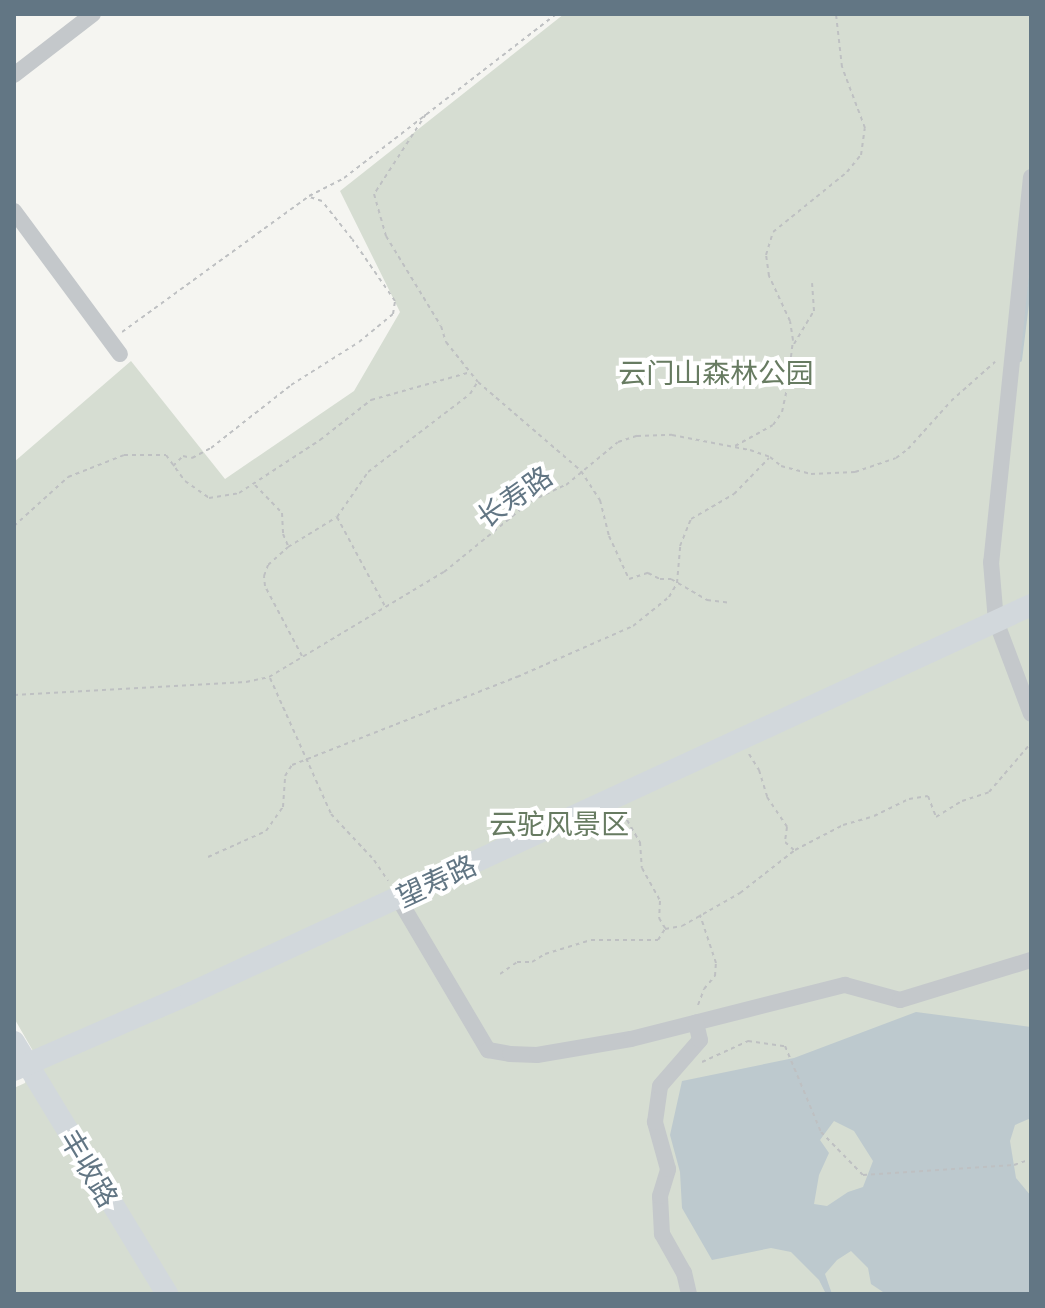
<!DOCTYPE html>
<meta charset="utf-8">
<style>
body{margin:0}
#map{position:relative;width:1045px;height:1308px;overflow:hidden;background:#f5f5f1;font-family:Commissioner,"Noto Sans SC",sans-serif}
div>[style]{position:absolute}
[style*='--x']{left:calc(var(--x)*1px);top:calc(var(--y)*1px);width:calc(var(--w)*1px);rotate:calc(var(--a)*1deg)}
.green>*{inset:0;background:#d6ddd2}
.water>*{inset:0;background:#bdc9ce}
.stream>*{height:4px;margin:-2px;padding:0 2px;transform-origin:2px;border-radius:2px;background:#bdc9ce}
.path>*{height:2px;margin-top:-1px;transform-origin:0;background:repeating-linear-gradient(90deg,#bec0c2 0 4px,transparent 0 8px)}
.street>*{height:16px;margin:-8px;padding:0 8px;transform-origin:8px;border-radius:8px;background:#c4c8cb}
.secondary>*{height:22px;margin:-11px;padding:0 11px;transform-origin:11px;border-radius:11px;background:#d2d8dc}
span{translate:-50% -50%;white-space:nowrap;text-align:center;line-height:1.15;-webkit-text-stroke:8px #fff;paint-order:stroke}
.park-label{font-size:28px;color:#677b61}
.street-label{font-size:28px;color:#627684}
.frame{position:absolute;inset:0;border:16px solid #627684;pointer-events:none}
</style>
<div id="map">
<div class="green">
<div style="clip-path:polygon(564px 14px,1031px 14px,1031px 1294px,14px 1294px,14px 1088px,25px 1083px,33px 1051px,14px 1018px,14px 462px,131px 361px,225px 479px,354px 391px,400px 312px,340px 191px)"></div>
</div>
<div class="water">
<div style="clip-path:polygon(evenodd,916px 1012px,1031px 1027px,1031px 1118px,1015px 1125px,1010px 1141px,1016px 1178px,1031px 1196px,1031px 1294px,886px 1294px,871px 1284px,868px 1268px,851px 1251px,837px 1260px,825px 1274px,832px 1294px,826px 1294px,819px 1280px,791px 1252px,771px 1248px,712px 1260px,682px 1208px,680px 1172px,670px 1135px,682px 1081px,794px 1058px,916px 1012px,834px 1121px,854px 1131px,873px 1161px,863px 1187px,848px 1192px,827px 1206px,814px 1204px,819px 1175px,829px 1153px,820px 1140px,834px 1121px)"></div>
</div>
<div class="stream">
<div style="--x:1020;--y:360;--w:89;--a:-82.9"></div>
</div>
<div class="path">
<div style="--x:426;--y:114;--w:95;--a:123"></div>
<div style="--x:374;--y:194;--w:44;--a:74.1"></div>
<div style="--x:386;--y:236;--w:105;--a:58.6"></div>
<div style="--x:441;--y:326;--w:17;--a:73"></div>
<div style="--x:446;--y:342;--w:51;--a:51.3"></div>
<div style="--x:478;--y:382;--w:136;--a:40.8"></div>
<div style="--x:581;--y:471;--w:35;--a:57"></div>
<div style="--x:600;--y:500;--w:37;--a:76"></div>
<div style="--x:609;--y:536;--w:47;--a:65.1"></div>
<div style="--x:629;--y:579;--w:20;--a:-18"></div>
<div style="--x:648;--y:573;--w:13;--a:27"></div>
<div style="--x:660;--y:579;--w:11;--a:0"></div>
<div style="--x:671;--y:579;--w:42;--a:30.3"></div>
<div style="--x:707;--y:600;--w:23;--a:7"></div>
<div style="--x:122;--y:332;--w:231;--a:-36"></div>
<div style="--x:309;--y:196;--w:39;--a:-27"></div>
<div style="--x:344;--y:178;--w:268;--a:-37.7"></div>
<div style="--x:794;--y:344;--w:39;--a:-59"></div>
<div style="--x:814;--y:311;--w:28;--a:-94"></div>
<div style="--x:735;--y:446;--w:43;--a:-28.9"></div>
<div style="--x:773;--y:425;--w:16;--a:-55"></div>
<div style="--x:782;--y:412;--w:24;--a:-78"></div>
<div style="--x:787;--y:389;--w:49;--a:-83"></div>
<div style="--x:793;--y:340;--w:19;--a:-99"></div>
<div style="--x:790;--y:321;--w:50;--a:-115"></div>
<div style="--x:769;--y:276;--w:21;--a:-98"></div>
<div style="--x:766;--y:255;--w:24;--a:-73"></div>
<div style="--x:773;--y:232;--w:95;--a:-39"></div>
<div style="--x:847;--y:172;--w:22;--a:-51"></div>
<div style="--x:861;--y:155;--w:27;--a:-82"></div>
<div style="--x:865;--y:128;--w:65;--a:-110.7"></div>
<div style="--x:842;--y:67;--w:53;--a:-96.5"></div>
<div style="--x:173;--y:466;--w:14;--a:-45"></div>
<div style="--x:183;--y:456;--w:9;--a:13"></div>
<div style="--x:192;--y:458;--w:21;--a:-28"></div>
<div style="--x:211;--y:448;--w:102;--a:-38.2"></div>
<div style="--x:291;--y:385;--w:80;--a:-32.3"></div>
<div style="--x:359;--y:342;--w:44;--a:-39.5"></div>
<div style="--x:393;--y:314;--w:13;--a:-81"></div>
<div style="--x:395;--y:301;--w:75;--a:-124.7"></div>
<div style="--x:352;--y:239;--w:48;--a:-128.3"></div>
<div style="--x:322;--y:201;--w:13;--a:-162"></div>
<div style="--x:255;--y:485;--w:39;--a:46"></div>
<div style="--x:282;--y:513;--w:21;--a:87"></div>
<div style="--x:283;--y:534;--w:13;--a:67"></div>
<div style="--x:337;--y:517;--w:101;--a:61.7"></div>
<div style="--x:14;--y:526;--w:73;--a:-42.2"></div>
<div style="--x:68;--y:477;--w:60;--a:-21.4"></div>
<div style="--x:124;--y:455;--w:42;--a:0"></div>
<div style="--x:166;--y:455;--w:32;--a:54"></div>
<div style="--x:185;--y:481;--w:29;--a:35"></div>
<div style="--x:209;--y:498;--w:30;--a:-9"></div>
<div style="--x:239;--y:493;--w:97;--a:-33.2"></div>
<div style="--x:320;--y:440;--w:65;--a:-38.1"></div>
<div style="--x:371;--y:400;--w:100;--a:-15.7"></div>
<div style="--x:302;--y:656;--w:79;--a:-117.9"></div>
<div style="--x:265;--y:586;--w:10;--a:-96"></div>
<div style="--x:264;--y:576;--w:12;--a:-70"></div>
<div style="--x:268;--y:565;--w:27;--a:-42"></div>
<div style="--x:288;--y:547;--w:57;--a:-31.5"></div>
<div style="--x:337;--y:517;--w:55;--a:-55.4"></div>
<div style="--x:368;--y:472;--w:128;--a:-37.4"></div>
<div style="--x:470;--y:394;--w:13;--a:-58"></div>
<div style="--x:270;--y:678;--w:149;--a:65.8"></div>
<div style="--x:331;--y:814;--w:63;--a:46.9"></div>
<div style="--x:374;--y:860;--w:25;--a:56"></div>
<div style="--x:14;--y:695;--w:232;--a:-3.2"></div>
<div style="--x:246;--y:682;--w:24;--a:-12"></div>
<div style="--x:269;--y:677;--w:204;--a:-31"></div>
<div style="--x:444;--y:572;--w:112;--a:-39.2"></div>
<div style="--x:531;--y:501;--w:38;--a:-25"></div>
<div style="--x:566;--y:485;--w:67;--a:-39.6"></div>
<div style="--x:618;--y:442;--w:20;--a:-18"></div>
<div style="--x:637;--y:436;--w:35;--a:-2"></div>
<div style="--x:672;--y:435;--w:79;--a:10.9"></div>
<div style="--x:750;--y:450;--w:21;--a:19"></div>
<div style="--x:770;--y:457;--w:14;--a:39"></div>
<div style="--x:781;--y:466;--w:31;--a:15"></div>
<div style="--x:811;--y:474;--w:44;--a:-2.6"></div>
<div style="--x:855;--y:472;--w:43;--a:-18.9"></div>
<div style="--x:896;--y:458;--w:15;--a:-37"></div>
<div style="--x:908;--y:449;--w:64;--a:-48.1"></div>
<div style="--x:951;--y:401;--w:59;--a:-41.6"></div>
<div style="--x:749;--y:754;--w:19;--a:58"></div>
<div style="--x:759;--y:770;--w:28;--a:73"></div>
<div style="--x:767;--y:797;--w:36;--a:56"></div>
<div style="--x:787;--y:827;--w:15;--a:98"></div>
<div style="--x:785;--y:842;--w:12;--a:42"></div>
<div style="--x:623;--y:813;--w:34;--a:60"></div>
<div style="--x:640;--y:842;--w:26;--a:86"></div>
<div style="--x:642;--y:868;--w:38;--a:61"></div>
<div style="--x:660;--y:901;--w:17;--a:93"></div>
<div style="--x:659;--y:918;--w:12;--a:59"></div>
<div style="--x:208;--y:857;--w:64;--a:-24.1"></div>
<div style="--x:266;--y:831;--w:29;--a:-55"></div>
<div style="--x:283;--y:807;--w:31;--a:-86"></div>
<div style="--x:285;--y:776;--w:13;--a:-58"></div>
<div style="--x:292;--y:765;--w:242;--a:-21.4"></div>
<div style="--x:517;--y:677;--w:127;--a:-23.7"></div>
<div style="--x:633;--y:626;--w:46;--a:-38.9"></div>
<div style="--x:669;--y:597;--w:16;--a:-60"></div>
<div style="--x:677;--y:583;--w:37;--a:-85"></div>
<div style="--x:680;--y:546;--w:29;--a:-68"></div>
<div style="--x:691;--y:519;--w:50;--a:-30.2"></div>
<div style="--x:734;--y:494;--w:50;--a:-45.8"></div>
<div style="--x:500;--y:974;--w:21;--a:-35"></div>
<div style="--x:517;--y:962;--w:15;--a:0"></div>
<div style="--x:532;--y:962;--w:15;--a:-32"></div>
<div style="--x:545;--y:954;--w:48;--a:-16.9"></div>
<div style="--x:591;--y:940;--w:67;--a:0"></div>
<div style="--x:658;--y:940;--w:13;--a:-58"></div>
<div style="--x:665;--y:929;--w:17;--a:-10"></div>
<div style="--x:682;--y:926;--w:67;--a:-29.6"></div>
<div style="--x:740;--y:893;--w:70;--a:-38"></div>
<div style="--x:795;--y:850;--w:54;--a:-27.5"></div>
<div style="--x:843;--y:825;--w:32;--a:-16"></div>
<div style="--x:874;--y:816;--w:39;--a:-26"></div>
<div style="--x:909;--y:799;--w:19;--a:-9"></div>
<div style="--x:928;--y:796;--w:22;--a:69"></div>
<div style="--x:936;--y:817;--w:31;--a:-32"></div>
<div style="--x:962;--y:801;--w:28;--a:-18"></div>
<div style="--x:989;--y:792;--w:65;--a:-49.4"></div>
<div style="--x:698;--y:1005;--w:17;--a:-69"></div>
<div style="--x:704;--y:989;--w:17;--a:-50"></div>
<div style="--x:715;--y:976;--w:13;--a:-86"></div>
<div style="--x:716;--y:963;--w:51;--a:-108.4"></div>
<div style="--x:702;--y:1062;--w:51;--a:-24.5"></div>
<div style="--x:748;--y:1041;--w:37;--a:8"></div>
<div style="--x:785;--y:1046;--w:93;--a:67.3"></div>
<div style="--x:821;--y:1132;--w:60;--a:45.7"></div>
<div style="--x:863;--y:1175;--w:151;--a:-3.8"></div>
<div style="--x:1014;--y:1165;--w:18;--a:-19"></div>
</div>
<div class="street">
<div style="--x:14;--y:75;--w:100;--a:-37.7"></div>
<div style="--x:1031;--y:177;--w:387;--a:95.9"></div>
<div style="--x:991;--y:562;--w:59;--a:85.2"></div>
<div style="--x:996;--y:621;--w:99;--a:69.4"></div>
<div style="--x:14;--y:211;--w:178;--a:53.5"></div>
<div style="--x:398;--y:898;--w:177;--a:59.4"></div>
<div style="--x:488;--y:1050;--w:22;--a:10"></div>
<div style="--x:510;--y:1054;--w:27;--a:2"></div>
<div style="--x:537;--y:1055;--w:95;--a:-9.7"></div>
<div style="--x:631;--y:1039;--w:221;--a:-14.2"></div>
<div style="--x:845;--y:985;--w:57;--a:15.3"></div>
<div style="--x:900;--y:1000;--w:137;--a:-17"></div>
<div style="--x:689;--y:1294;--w:22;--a:-103"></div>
<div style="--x:684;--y:1273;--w:45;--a:-119.4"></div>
<div style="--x:662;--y:1234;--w:38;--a:-93"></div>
<div style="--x:660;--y:1196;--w:28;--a:-73"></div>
<div style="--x:668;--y:1169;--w:49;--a:-105.5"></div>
<div style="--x:655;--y:1122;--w:36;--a:-82"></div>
<div style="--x:660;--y:1086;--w:61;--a:-49"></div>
<div style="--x:700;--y:1040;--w:18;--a:-103"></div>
</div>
<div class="secondary">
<div style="--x:14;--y:1042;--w:295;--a:58.7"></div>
<div style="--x:14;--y:1070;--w:193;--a:-23.5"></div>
<div style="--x:191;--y:993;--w:925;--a:-24.79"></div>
</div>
<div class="park-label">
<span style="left:716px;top:372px">云门山森林公园</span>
<span style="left:559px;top:823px">云驼风景区</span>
</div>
<div class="street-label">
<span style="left:514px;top:496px;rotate:-35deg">长寿路</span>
<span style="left:436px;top:880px;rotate:-25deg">望寿路</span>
<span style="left:90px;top:1168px;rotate:59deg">丰收路</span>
</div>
<div class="frame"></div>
</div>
